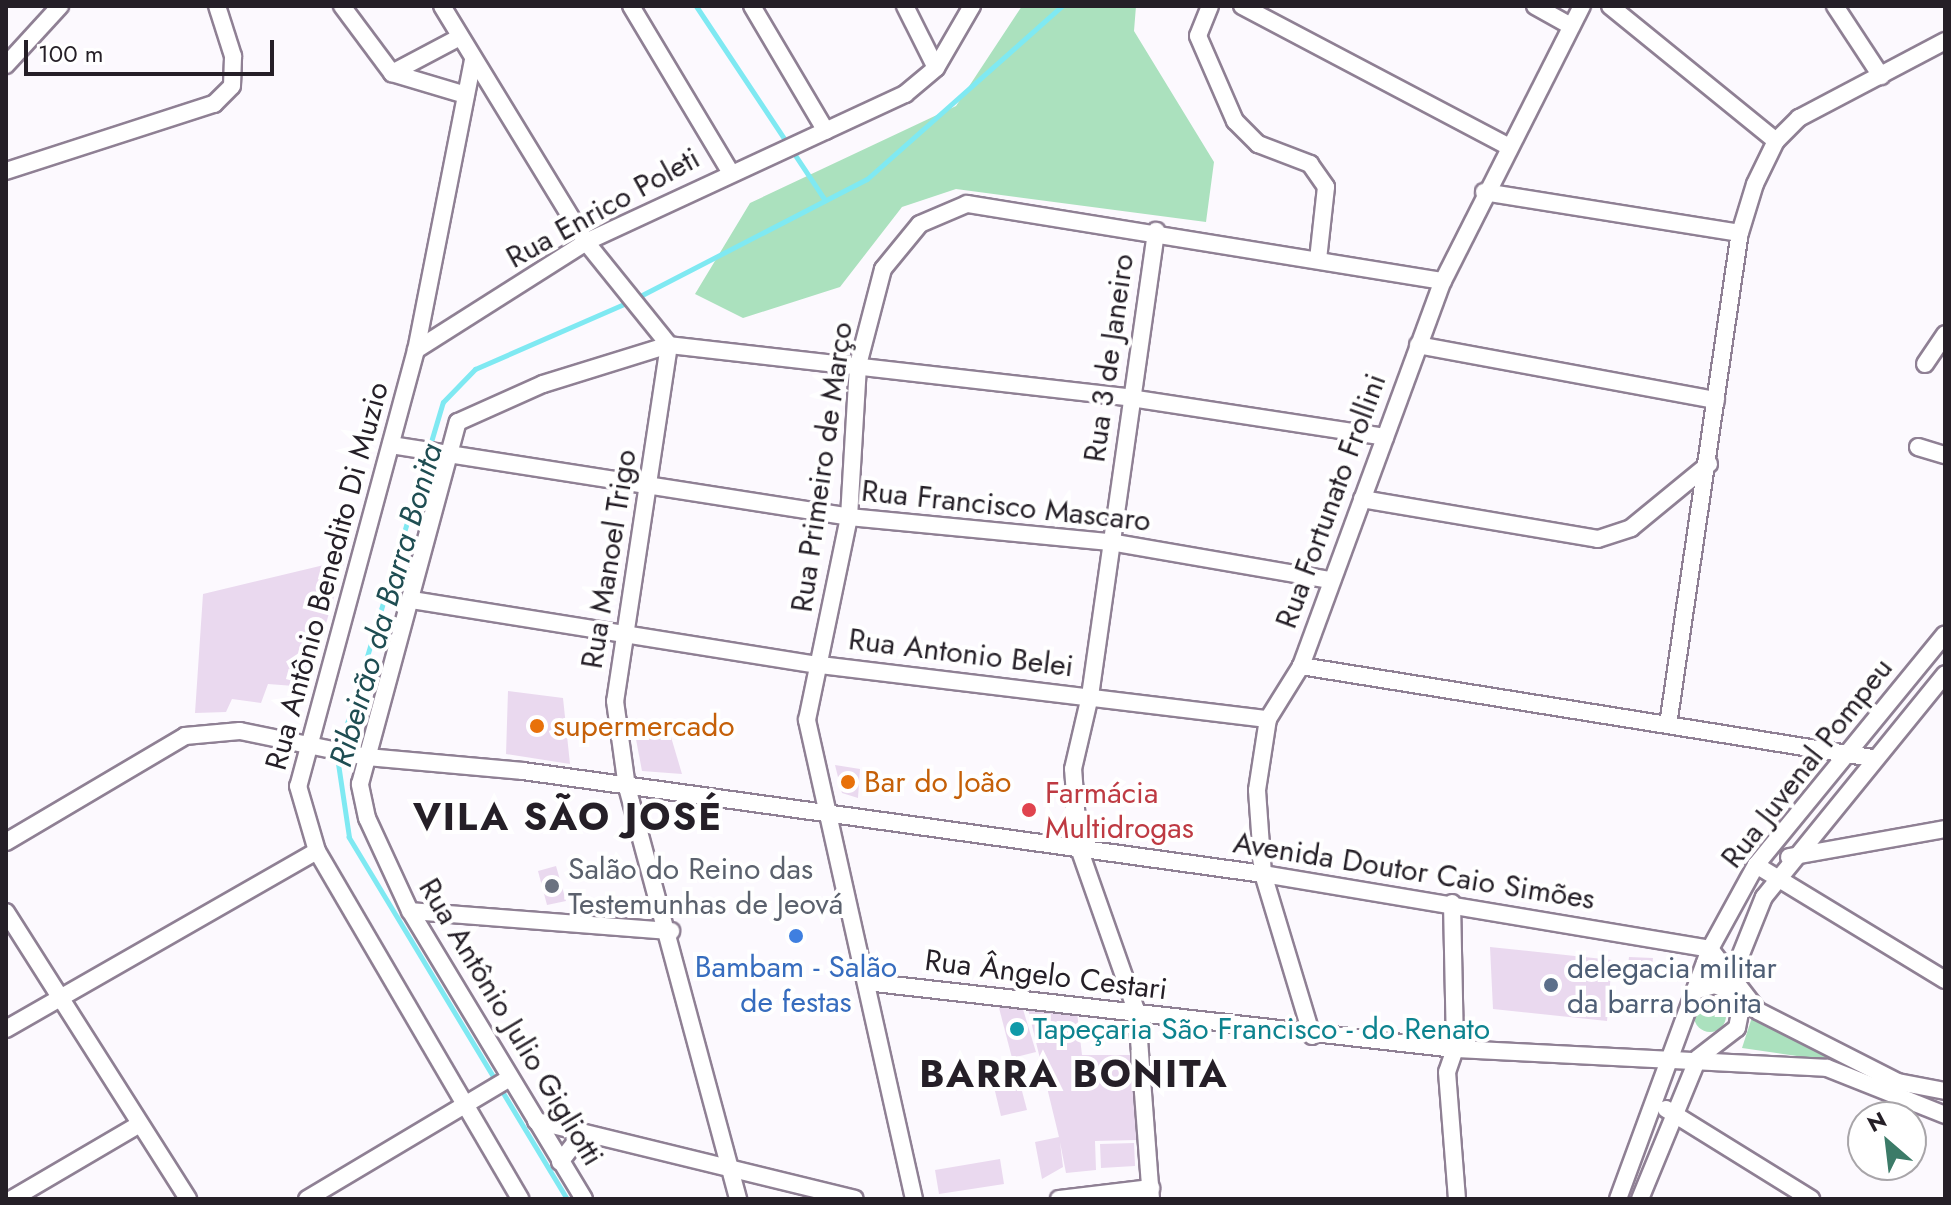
<!DOCTYPE html>
<meta charset="utf-8">
<style>
body{margin:0}
#map{position:relative;width:1951px;height:1205px;overflow:hidden;background:#fcf9fe;font-family:Jost,sans-serif}
div>[style]{position:absolute}
[style*='--x']{left:calc(var(--x)*1px);top:calc(var(--y)*1px);width:calc(var(--w)*1px);rotate:calc(var(--a)*1deg)}
.green>*{inset:0;background:#abe1be}
.round{border-radius:50%}
.stream>*{height:5px;margin:-2.5px;padding:0 2.5px;transform-origin:2.5px;border-radius:2.5px;background:#7fe9f2}
.building>*{inset:0;background:#ead9ef}
.roads{filter:drop-shadow(2px 0 #8f8094) drop-shadow(-2px 0 #8f8094) drop-shadow(0 2px #8f8094) drop-shadow(0 -2px #8f8094)}
.minor>*{height:16px;margin:-8px;padding:0 8px;transform-origin:8px;border-radius:8px;background:#fff}
.dots>*{width:22px;height:22px;translate:-50% -50%;box-sizing:border-box;border:4px solid #fff;border-radius:50%}
span{translate:-50% -50%;white-space:nowrap;text-align:center;line-height:1.15;-webkit-text-stroke:8px #fff;paint-order:stroke}
.street-label{font-size:30px;color:#251f27}
.food-label{font-size:30px;color:#c56008}
.left{translate:0 -50%;text-align:left}
.health-label{font-size:30px;color:#be3a42}
.worship-label{font-size:30px;color:#5b616d}
.shop-label{font-size:30px;color:#366cbe}
.service-label{font-size:30px;color:#4e5e75}
.culture-label{font-size:30px;color:#0d838f}
.water-label{font-size:32px;color:#1e4d52;font-style:italic}
.district-label{font-size:38px;color:#251f27;font-weight:700;letter-spacing:2px}
.frame{position:absolute;inset:0;border:8px solid #251f27;pointer-events:none}
.north{position:absolute;left:1847px;top:1101px;width:80px;height:80px;box-sizing:border-box;background:#fff;border:2px solid #a8a5a9;border-radius:50%;rotate:332deg;font-size:22px;font-weight:700;line-height:32px;text-align:center;color:#251f27}
.north::after{content:'';display:block;margin:auto;width:28px;height:36px;background:#3c7b68;clip-path:polygon(50% 0,100% 100%,50% 72%,0 100%)}
.scale{position:absolute;left:24px;top:40px;width:250px;height:36px;box-sizing:border-box;border:4px solid #251f27;border-top:0;padding-left:10px;font-size:24px;line-height:28px;white-space:nowrap;color:#251f27;-webkit-text-stroke:6px #fff;paint-order:stroke}
</style>
<div id="map">
<div class="green">
<div style="clip-path:polygon(1022px 6px,1136px 6px,1134px 31px,1214px 162px,1206px 222px,956px 189px,902px 207px,840px 287px,743px 318px,695px 294px,750px 203px,956px 106px)"></div>
<div class="round" style="left:1694px;top:1000px;width:32px;height:32px"></div>
<div style="clip-path:polygon(1754px 1011px,1838px 1062px,1742px 1048px)"></div>
</div>
<div class="stream">
<div style="--x:696;--y:6;--w:233;--a:56.4"></div>
<div style="--x:642;--y:295;--w:253;--a:-27.3"></div>
<div style="--x:867;--y:179;--w:261;--a:-41.6"></div>
<div style="--x:567;--y:1199;--w:423;--a:-121.1"></div>
<div style="--x:349;--y:837;--w:81;--a:-98.5"></div>
<div style="--x:337;--y:757;--w:370;--a:-73.4"></div>
<div style="--x:443;--y:402;--w:46;--a:-45.9"></div>
<div style="--x:475;--y:369;--w:165;--a:-23.6"></div>
</div>
<div class="building">
<div style="clip-path:polygon(345px 560px,307px 687px,268px 684px,261px 703px,232px 699px,226px 712px,195px 713px,203px 594px)"></div>
<div style="clip-path:polygon(508px 691px,563px 698px,570px 764px,506px 754px)"></div>
<div style="clip-path:polygon(635px 734px,671px 737px,682px 774px,642px 771px)"></div>
<div style="clip-path:polygon(835px 765px,860px 769px,858px 798px,842px 793px)"></div>
<div style="clip-path:polygon(556px 866px,566px 901px,547px 905px,538px 871px)"></div>
<div style="clip-path:polygon(1490px 947px,1612px 960px,1607px 1021px,1493px 1009px)"></div>
<div style="clip-path:polygon(1629px 957px,1653px 958px,1651px 976px,1627px 974px)"></div>
<div style="clip-path:polygon(998px 1004px,1022px 1006px,1036px 1052px,1012px 1058px)"></div>
<div style="clip-path:polygon(1027px 1005px,1077px 1012px,1082px 1055px,1132px 1055px,1137px 1140px,1095px 1141px,1096px 1170px,1066px 1173px,1060px 1142px,1063px 1167px,1042px 1179px,1035px 1142px,1059px 1137px)"></div>
<div style="clip-path:polygon(1018px 1076px,1027px 1110px,1001px 1116px,993px 1083px)"></div>
<div style="clip-path:polygon(1134px 1143px,1135px 1166px,1101px 1168px,1100px 1144px)"></div>
<div style="clip-path:polygon(1000px 1159px,1004px 1184px,939px 1194px,935px 1170px)"></div>
</div>
<div class="roads">
<div class="minor">
<div style="--x:342;--y:6;--w:84;--a:53.3"></div>
<div style="--x:442;--y:6;--w:276;--a:58.6"></div>
<div style="--x:586;--y:242;--w:132;--a:51.1"></div>
<div style="--x:631;--y:6;--w:191;--a:59.1"></div>
<div style="--x:752;--y:6;--w:145;--a:59.4"></div>
<div style="--x:905;--y:6;--w:69;--a:63.4"></div>
<div style="--x:1210;--y:6;--w:32;--a:112"></div>
<div style="--x:1198;--y:36;--w:93;--a:66.5"></div>
<div style="--x:1235;--y:121;--w:33;--a:45"></div>
<div style="--x:1258;--y:144;--w:56;--a:21"></div>
<div style="--x:1310;--y:164;--w:28;--a:55"></div>
<div style="--x:1326;--y:187;--w:72;--a:96.3"></div>
<div style="--x:1242;--y:6;--w:302;--a:27.8"></div>
<div style="--x:1535;--y:6;--w:41;--a:29.1"></div>
<div style="--x:1610;--y:6;--w:214;--a:39.1"></div>
<div style="--x:1835;--y:6;--w:84;--a:56.7"></div>
<div style="--x:460;--y:37;--w:77;--a:152.1"></div>
<div style="--x:392;--y:73;--w:77;--a:16.6"></div>
<div style="--x:473;--y:60;--w:296;--a:101.1"></div>
<div style="--x:416;--y:350;--w:452;--a:105.1"></div>
<div style="--x:298;--y:786;--w:68;--a:73.7"></div>
<div style="--x:317;--y:851;--w:403;--a:59.7"></div>
<div style="--x:6;--y:65;--w:80;--a:-47.5"></div>
<div style="--x:6;--y:171;--w:219;--a:-17.9"></div>
<div style="--x:214;--y:104;--w:25;--a:-45"></div>
<div style="--x:232;--y:86;--w:30;--a:-88"></div>
<div style="--x:233;--y:56;--w:52;--a:-107.7"></div>
<div style="--x:1484;--y:192;--w:259;--a:9.1"></div>
<div style="--x:669;--y:345;--w:360;--a:98.6"></div>
<div style="--x:615;--y:701;--w:87;--a:82.1"></div>
<div style="--x:627;--y:787;--w:427;--a:74.9"></div>
<div style="--x:1418;--y:345;--w:303;--a:10.5"></div>
<div style="--x:416;--y:350;--w:201;--a:-32.4"></div>
<div style="--x:586;--y:242;--w:352;--a:-24.9"></div>
<div style="--x:905;--y:94;--w:40;--a:-40"></div>
<div style="--x:936;--y:68;--w:72;--a:-59.9"></div>
<div style="--x:1925;--y:364;--w:36;--a:-56"></div>
<div style="--x:391;--y:445;--w:464;--a:8.9"></div>
<div style="--x:849;--y:517;--w:262;--a:5.5"></div>
<div style="--x:1110;--y:542;--w:223;--a:9.8"></div>
<div style="--x:1918;--y:447;--w:28;--a:17"></div>
<div style="--x:1362;--y:499;--w:239;--a:9.6"></div>
<div style="--x:1598;--y:539;--w:35;--a:-18"></div>
<div style="--x:1631;--y:528;--w:101;--a:-39.4"></div>
<div style="--x:412;--y:600;--w:413;--a:9.1"></div>
<div style="--x:820;--y:665;--w:451;--a:6.9"></div>
<div style="--x:1301;--y:666;--w:578;--a:9.15"></div>
<div style="--x:1668;--y:725;--w:497;--a:-81.7"></div>
<div style="--x:1740;--y:233;--w:51;--a:-73"></div>
<div style="--x:1755;--y:184;--w:48;--a:-64"></div>
<div style="--x:1776;--y:141;--w:33;--a:-45"></div>
<div style="--x:1799;--y:118;--w:165;--a:-27.8"></div>
<div style="--x:6;--y:842;--w:208;--a:-30.6"></div>
<div style="--x:185;--y:736;--w:55;--a:-5.2"></div>
<div style="--x:240;--y:731;--w:130;--a:11.6"></div>
<div style="--x:367;--y:757;--w:157;--a:5.1"></div>
<div style="--x:523;--y:771;--w:747;--a:7.92"></div>
<div style="--x:1263;--y:874;--w:453;--a:9.5"></div>
<div style="--x:1710;--y:949;--w:78;--a:52.3"></div>
<div style="--x:1758;--y:1011;--w:157;--a:26.9"></div>
<div style="--x:1898;--y:1082;--w:48;--a:10.8"></div>
<div style="--x:1789;--y:857;--w:158;--a:-10.2"></div>
<div style="--x:1756;--y:865;--w:221;--a:31.3"></div>
<div style="--x:1452;--y:903;--w:146;--a:88.8"></div>
<div style="--x:1455;--y:1049;--w:24;--a:109"></div>
<div style="--x:1447;--y:1072;--w:127;--a:85.5"></div>
<div style="--x:410;--y:911;--w:262;--a:4.4"></div>
<div style="--x:6;--y:912;--w:340;--a:57.6"></div>
<div style="--x:866;--y:982;--w:593;--a:6.49"></div>
<div style="--x:1455;--y:1049;--w:372;--a:2.9"></div>
<div style="--x:1827;--y:1068;--w:127;--a:21.7"></div>
<div style="--x:1697;--y:990;--w:19;--a:-16"></div>
<div style="--x:1715;--y:985;--w:24;--a:24"></div>
<div style="--x:6;--y:1029;--w:358;--a:-29.8"></div>
<div style="--x:1312;--y:1036;--w:169;--a:-106.8"></div>
<div style="--x:1263;--y:874;--w:84;--a:-94.1"></div>
<div style="--x:1257;--y:790;--w:72;--a:-81.2"></div>
<div style="--x:1268;--y:719;--w:62;--a:-58.1"></div>
<div style="--x:1301;--y:666;--w:410;--a:-69.8"></div>
<div style="--x:1443;--y:281;--w:308;--a:-63.2"></div>
<div style="--x:1666;--y:1109;--w:171;--a:31.8"></div>
<div style="--x:536;--y:1121;--w:328;--a:13.7"></div>
<div style="--x:560;--y:1162;--w:37;--a:-52"></div>
<div style="--x:12;--y:1199;--w:148;--a:-30.4"></div>
<div style="--x:307;--y:1199;--w:236;--a:-30.8"></div>
<div style="--x:584;--y:1199;--w:336;--a:-121.1"></div>
<div style="--x:410;--y:911;--w:102;--a:-114.8"></div>
<div style="--x:367;--y:818;--w:35;--a:-102"></div>
<div style="--x:360;--y:784;--w:375;--a:-74.9"></div>
<div style="--x:458;--y:422;--w:93;--a:-24.1"></div>
<div style="--x:543;--y:384;--w:132;--a:-17.2"></div>
<div style="--x:669;--y:345;--w:465;--a:6.5"></div>
<div style="--x:1131;--y:398;--w:257;--a:8.7"></div>
<div style="--x:914;--y:1199;--w:491;--a:-102.6"></div>
<div style="--x:807;--y:720;--w:207;--a:-78.3"></div>
<div style="--x:849;--y:517;--w:152;--a:-86.6"></div>
<div style="--x:858;--y:365;--w:99;--a:-75.4"></div>
<div style="--x:883;--y:269;--w:58;--a:-50.6"></div>
<div style="--x:920;--y:224;--w:51;--a:-23.1"></div>
<div style="--x:967;--y:204;--w:482;--a:9.2"></div>
<div style="--x:1059;--y:1199;--w:93;--a:-6.8"></div>
<div style="--x:1151;--y:1199;--w:187;--a:-94.3"></div>
<div style="--x:1137;--y:1013;--w:175;--a:-109.4"></div>
<div style="--x:1079;--y:848;--w:79;--a:-94.3"></div>
<div style="--x:1073;--y:769;--w:75;--a:-76.9"></div>
<div style="--x:1090;--y:696;--w:470;--a:-81.9"></div>
<div style="--x:1618;--y:1199;--w:266;--a:-69.8"></div>
<div style="--x:1710;--y:949;--w:96;--a:-61.3"></div>
<div style="--x:1756;--y:865;--w:298;--a:-50.7"></div>
<div style="--x:1640;--y:1199;--w:152;--a:-67.6"></div>
<div style="--x:1698;--y:1058;--w:49;--a:-37.6"></div>
<div style="--x:1737;--y:1028;--w:21;--a:-79"></div>
<div style="--x:1741;--y:1007;--w:30;--a:-110"></div>
<div style="--x:1731;--y:979;--w:88;--a:-68.1"></div>
<div style="--x:1764;--y:897;--w:287;--a:-50.9"></div>
</div>
</div>
<div class="dots">
<div style="left:537px;top:726px;background:#e8710a"></div>
<div style="left:848px;top:782px;background:#e8710a"></div>
<div style="left:1029px;top:810px;background:#e0444e"></div>
<div style="left:552px;top:886px;background:#6b7280"></div>
<div style="left:796px;top:936px;background:#3f7fe0"></div>
<div style="left:1551px;top:985px;background:#5c6f8a"></div>
<div style="left:1017px;top:1029px;background:#0f9aa8"></div>
</div>
<div class="street-label">
<span style="left:603px;top:208px;rotate:-29deg">Rua Enrico Poleti</span>
<span style="left:1109px;top:358px;rotate:-82deg">Rua 3 de Janeiro</span>
<span style="left:822px;top:467px;rotate:-82deg">Rua Primeiro de Março</span>
<span style="left:1331px;top:501px;rotate:-70deg">Rua Fortunato Frollini</span>
<span style="left:1006px;top:506px;rotate:6deg">Rua Francisco Mascaro</span>
<span style="left:609px;top:559px;rotate:-81deg">Rua Manoel Trigo</span>
<span style="left:327px;top:576px;rotate:-75deg">Rua Antônio Benedito Di Muzio</span>
<span style="left:961px;top:653px;rotate:7deg">Rua Antonio Belei</span>
<span style="left:1807px;top:763px;rotate:-52deg">Rua Juvenal Pompeu</span>
<span style="left:1414px;top:871px;rotate:9deg">Avenida Doutor Caio Simões</span>
<span style="left:1046px;top:975px;rotate:7deg">Rua Ângelo Cestari</span>
<span style="left:511px;top:1022px;rotate:59deg">Rua Antônio Julio Gigliotti</span>
</div>
<div class="food-label">
<span class="left" style="left:553px;top:726px">supermercado</span>
<span class="left" style="left:864px;top:782px">Bar do João</span>
</div>
<div class="health-label">
<span class="left" style="left:1045px;top:810px">Farmácia<br>Multidrogas</span>
</div>
<div class="worship-label">
<span class="left" style="left:568px;top:886px">Salão do Reino das<br>Testemunhas de Jeová</span>
</div>
<div class="shop-label">
<span style="left:796px;top:984px">Bambam - Salão<br>de festas</span>
</div>
<div class="service-label">
<span class="left" style="left:1567px;top:985px">delegacia militar<br>da barra bonita</span>
</div>
<div class="culture-label">
<span class="left" style="left:1033px;top:1029px">Tapeçaria São Francisco - do Renato</span>
</div>
<div class="water-label">
<span style="left:386px;top:605px;rotate:-74deg">Ribeirão da Barra Bonita</span>
</div>
<div class="district-label">
<span style="left:568px;top:817px">VILA SÃO JOSÉ</span>
<span style="left:1074px;top:1074px">BARRA BONITA</span>
</div>
<div class="frame"></div>
<div class="north">N</div>
<div class="scale">100 m</div>
</div>
